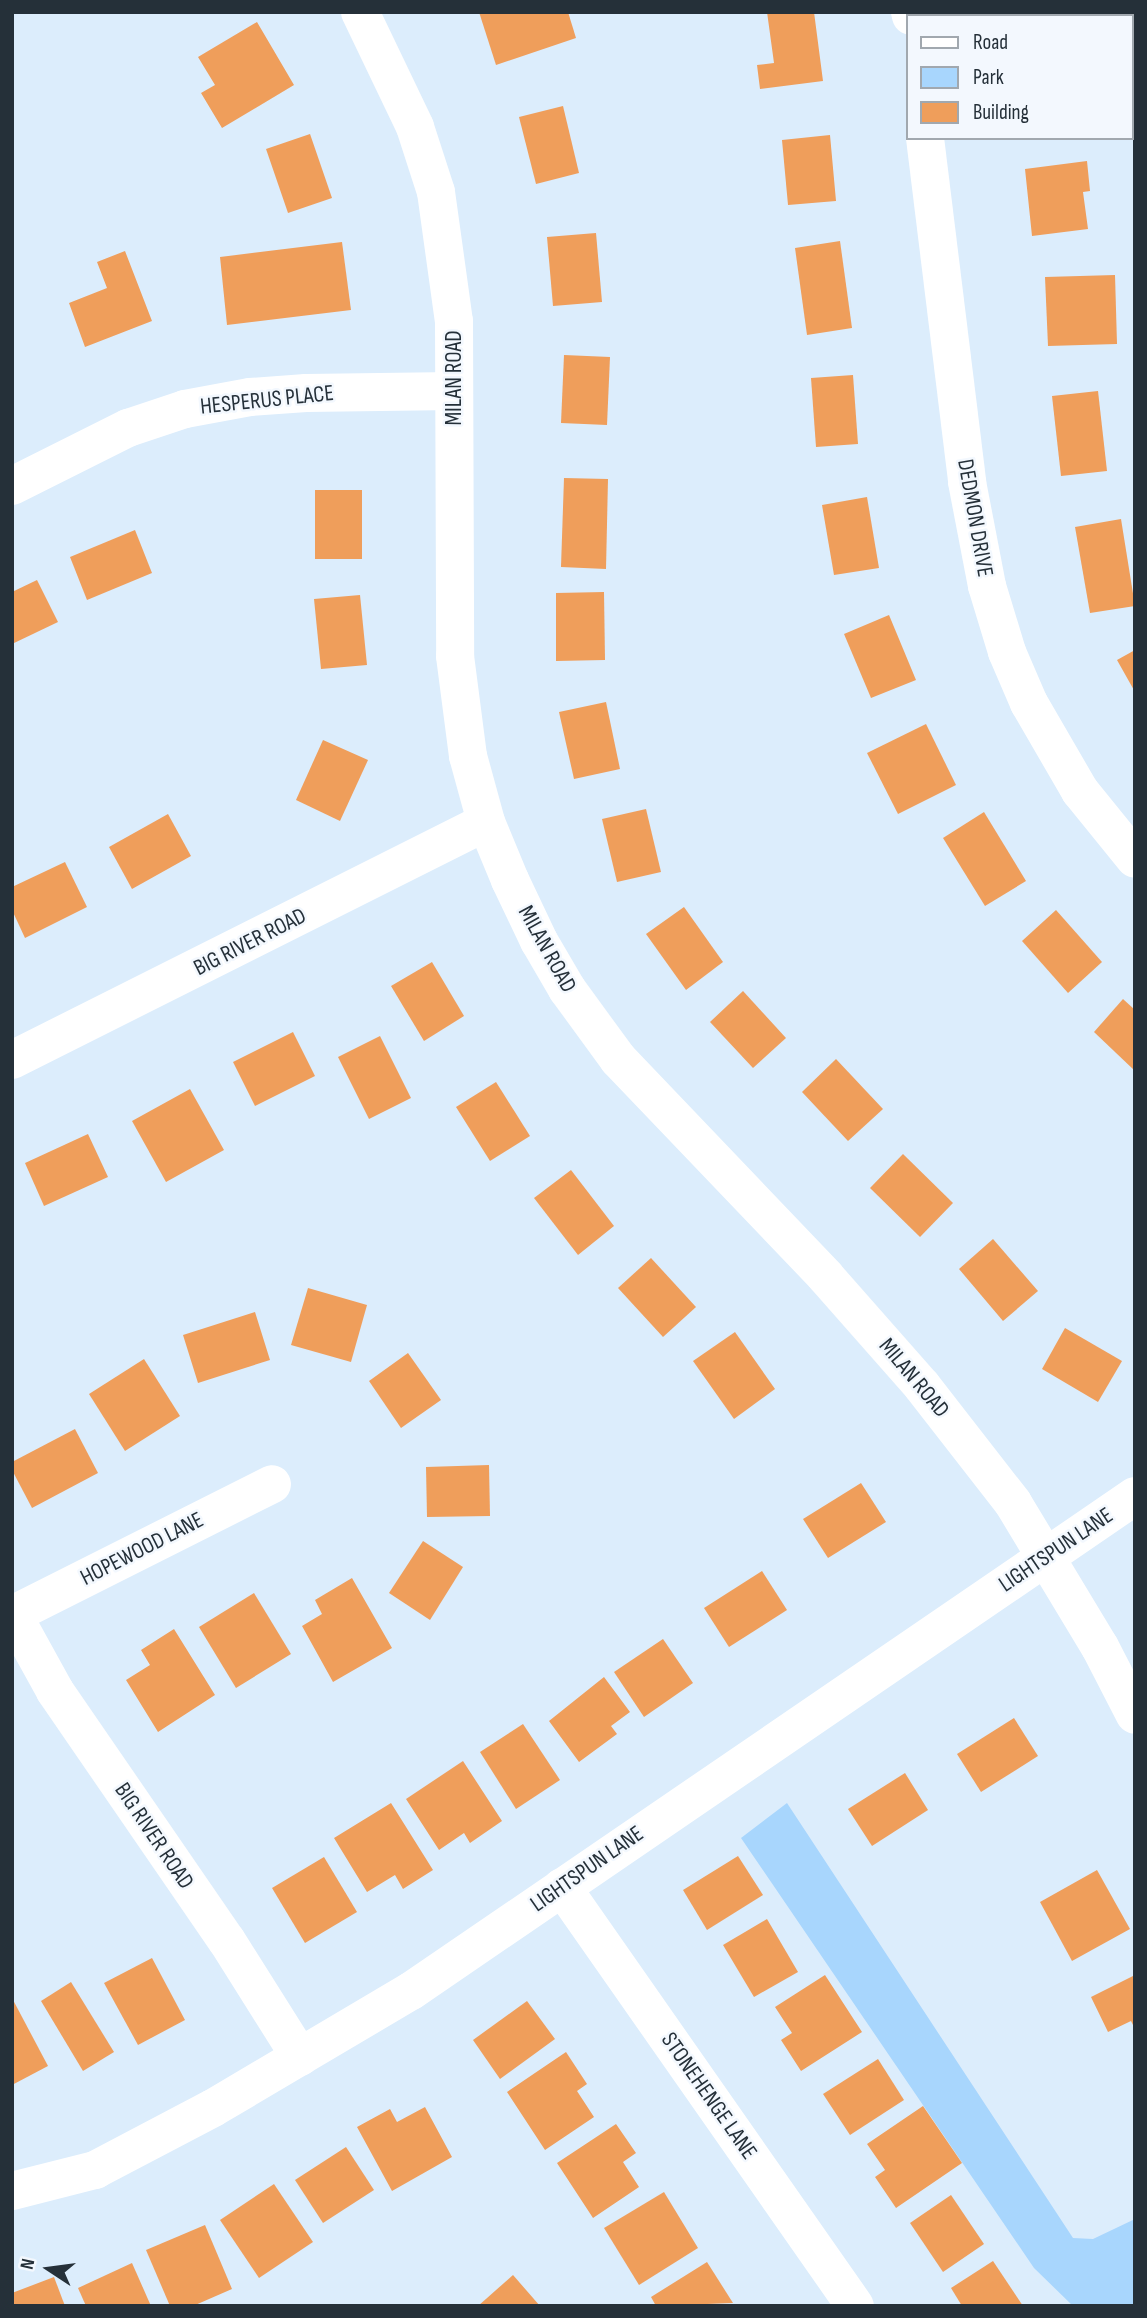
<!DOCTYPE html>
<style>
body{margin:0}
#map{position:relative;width:1147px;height:2318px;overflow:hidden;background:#dcedfc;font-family:"Sofia Sans Condensed",sans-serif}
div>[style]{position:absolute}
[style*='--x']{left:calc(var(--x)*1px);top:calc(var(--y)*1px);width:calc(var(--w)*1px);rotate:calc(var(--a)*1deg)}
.green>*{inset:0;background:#a8d6fd}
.building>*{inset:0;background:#ef9e5b}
.street>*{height:38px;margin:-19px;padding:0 19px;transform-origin:19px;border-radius:19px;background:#fff}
span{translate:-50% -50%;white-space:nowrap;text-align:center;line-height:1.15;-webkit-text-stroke:5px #f3f8fe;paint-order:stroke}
.street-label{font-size:23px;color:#253039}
.frame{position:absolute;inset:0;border:14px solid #253039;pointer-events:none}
.legend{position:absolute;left:906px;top:14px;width:228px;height:126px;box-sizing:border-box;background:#f3f8fe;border:2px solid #a1a8af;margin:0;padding:9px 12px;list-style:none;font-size:21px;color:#253039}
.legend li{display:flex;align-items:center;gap:14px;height:35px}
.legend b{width:35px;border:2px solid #a1a8af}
.north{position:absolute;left:14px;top:2234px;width:70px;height:70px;-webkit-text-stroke:5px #f3f8fe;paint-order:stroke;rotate:283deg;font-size:19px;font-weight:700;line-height:28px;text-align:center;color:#253039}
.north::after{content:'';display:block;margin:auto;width:24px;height:32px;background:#253039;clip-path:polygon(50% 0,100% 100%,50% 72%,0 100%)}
</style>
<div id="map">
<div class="green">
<div style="clip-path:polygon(787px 1803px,1073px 2238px,1093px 2239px,1135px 2219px,1135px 2306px,1073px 2306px,1034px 2268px,741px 1838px)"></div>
</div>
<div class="building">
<div style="clip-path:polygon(479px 12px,568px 12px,576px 38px,496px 65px)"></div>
<div style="clip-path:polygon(767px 12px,814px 12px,823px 81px,760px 89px,757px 65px,774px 63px)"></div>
<div style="clip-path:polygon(257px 22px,294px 85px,222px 128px,201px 93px,215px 85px,198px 57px)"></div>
<div style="clip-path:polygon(563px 106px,579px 173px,536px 184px,519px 117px)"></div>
<div style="clip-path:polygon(310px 134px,332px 198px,288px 213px,266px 149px)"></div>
<div style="clip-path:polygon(830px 135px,836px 201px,788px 205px,782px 140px)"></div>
<div style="clip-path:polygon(1087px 161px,1090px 191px,1083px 192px,1088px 229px,1032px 236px,1025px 169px)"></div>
<div style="clip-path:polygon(596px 233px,602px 302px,553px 306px,547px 237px)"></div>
<div style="clip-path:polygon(840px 241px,852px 328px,807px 335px,795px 248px)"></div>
<div style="clip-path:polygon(342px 242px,351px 310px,227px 325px,220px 257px)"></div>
<div style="clip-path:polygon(125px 251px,152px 321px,85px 347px,69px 303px,107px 288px,97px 262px)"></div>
<div style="clip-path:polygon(1115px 275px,1117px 344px,1048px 346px,1045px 277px)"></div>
<div style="clip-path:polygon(564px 355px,610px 357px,607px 425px,561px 423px)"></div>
<div style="clip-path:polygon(853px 375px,858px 444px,816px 447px,811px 378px)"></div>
<div style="clip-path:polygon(1098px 391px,1107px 471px,1061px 476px,1052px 396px)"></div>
<div style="clip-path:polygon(564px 478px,608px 479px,606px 569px,561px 567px)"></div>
<div style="clip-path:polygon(315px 490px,362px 490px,362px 559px,315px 559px)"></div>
<div style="clip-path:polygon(867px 497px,879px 568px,834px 575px,822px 505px)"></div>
<div style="clip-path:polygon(1121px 519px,1135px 606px,1090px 613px,1075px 527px)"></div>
<div style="clip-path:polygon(135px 530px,152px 573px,87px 600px,70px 557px)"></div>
<div style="clip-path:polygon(37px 580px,58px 622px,12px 644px,12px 592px)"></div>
<div style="clip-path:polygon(604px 592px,605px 660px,556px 661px,556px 593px)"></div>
<div style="clip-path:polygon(360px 595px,367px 665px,321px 669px,314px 599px)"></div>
<div style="clip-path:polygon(889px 615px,916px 680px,871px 698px,844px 634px)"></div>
<div style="clip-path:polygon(1135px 650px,1135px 692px,1117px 660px)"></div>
<div style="clip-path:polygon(606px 702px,620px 769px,574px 779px,559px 712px)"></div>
<div style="clip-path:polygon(926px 724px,956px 785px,898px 814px,867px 753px)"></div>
<div style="clip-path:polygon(323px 740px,368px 760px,340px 821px,296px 800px)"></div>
<div style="clip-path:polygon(646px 809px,661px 872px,617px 882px,602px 819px)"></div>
<div style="clip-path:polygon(984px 812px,1026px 881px,985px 906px,943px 838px)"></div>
<div style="clip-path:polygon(168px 814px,191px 856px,132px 889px,109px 847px)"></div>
<div style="clip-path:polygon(65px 862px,87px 907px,25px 938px,12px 910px,12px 887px)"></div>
<div style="clip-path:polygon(684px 907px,723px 962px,686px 990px,646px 934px)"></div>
<div style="clip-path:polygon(1056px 910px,1102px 962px,1068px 993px,1022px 941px)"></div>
<div style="clip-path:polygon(432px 962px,464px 1016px,424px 1041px,391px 986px)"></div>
<div style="clip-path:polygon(743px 991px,786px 1038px,753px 1068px,710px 1022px)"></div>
<div style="clip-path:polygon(1123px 999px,1135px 1010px,1135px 1071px,1094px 1032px)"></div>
<div style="clip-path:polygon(293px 1032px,315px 1076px,255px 1106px,233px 1062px)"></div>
<div style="clip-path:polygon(380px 1036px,411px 1098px,369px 1119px,338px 1057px)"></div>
<div style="clip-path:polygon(836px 1059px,883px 1109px,848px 1141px,802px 1092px)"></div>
<div style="clip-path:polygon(496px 1082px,530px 1136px,490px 1161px,456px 1107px)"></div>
<div style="clip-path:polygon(190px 1089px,224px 1150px,166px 1182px,132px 1121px)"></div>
<div style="clip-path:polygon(88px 1134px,108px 1177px,44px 1206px,25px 1163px)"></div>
<div style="clip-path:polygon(903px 1154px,953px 1203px,920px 1237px,870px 1188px)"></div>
<div style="clip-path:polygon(571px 1170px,614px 1226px,578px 1255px,534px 1198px)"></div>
<div style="clip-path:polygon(993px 1239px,1038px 1291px,1003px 1321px,959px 1269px)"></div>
<div style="clip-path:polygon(651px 1258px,696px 1307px,663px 1337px,618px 1288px)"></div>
<div style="clip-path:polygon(308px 1288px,367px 1305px,351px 1362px,291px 1345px)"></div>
<div style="clip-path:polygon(255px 1312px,270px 1360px,198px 1383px,183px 1335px)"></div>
<div style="clip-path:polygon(1065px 1328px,1122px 1361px,1098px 1402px,1042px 1369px)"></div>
<div style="clip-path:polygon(735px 1332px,775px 1389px,734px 1419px,693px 1361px)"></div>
<div style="clip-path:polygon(408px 1353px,441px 1400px,401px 1428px,369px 1381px)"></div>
<div style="clip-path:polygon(144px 1359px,180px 1416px,125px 1451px,89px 1394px)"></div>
<div style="clip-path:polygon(75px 1429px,98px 1473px,32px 1508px,12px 1470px,12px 1462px)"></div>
<div style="clip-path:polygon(489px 1465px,490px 1516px,427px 1517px,426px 1467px)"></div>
<div style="clip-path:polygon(861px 1483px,886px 1522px,828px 1558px,803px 1519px)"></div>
<div style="clip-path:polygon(423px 1541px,463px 1567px,430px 1620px,389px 1593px)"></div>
<div style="clip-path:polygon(762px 1571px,787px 1610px,729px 1647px,704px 1608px)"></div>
<div style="clip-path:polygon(352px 1578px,392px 1648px,333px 1682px,302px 1626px,322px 1614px,315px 1600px)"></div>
<div style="clip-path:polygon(254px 1593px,291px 1654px,236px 1688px,199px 1627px)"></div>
<div style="clip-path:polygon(174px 1629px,215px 1695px,158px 1732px,126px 1680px,150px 1665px,141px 1650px)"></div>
<div style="clip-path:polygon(663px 1639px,693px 1683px,644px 1717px,614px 1672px)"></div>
<div style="clip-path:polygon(604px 1677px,630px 1712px,611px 1726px,617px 1734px,579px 1762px,549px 1721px)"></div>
<div style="clip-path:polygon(1014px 1718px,1038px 1756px,981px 1792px,957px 1754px)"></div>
<div style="clip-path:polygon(523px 1724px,560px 1780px,516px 1809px,480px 1752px)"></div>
<div style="clip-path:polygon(463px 1761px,502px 1821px,470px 1843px,464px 1833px,439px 1850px,406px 1799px)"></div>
<div style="clip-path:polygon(905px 1773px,928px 1810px,872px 1846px,848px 1809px)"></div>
<div style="clip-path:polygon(391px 1803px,433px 1870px,403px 1889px,395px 1875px,367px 1892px,334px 1838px)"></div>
<div style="clip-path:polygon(738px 1856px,763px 1895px,707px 1930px,683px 1890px)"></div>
<div style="clip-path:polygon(324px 1857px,357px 1912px,305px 1943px,272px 1888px)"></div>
<div style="clip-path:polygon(1097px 1870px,1130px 1929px,1072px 1961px,1040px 1902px)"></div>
<div style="clip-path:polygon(767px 1919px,798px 1972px,754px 1997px,723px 1945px)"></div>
<div style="clip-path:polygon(152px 1958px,185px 2020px,138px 2045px,104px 1983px)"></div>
<div style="clip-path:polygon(825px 1975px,862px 2032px,801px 2071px,781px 2040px,792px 2033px,775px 2007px)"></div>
<div style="clip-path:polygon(1135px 1975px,1135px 2029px,1131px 2021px,1108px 2032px,1091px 1997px)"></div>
<div style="clip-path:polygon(71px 1982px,114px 2052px,83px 2071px,41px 2001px)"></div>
<div style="clip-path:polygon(12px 1998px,48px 2066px,12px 2085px)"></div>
<div style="clip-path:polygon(527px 2001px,555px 2039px,500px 2079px,473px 2040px)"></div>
<div style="clip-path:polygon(566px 2052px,587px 2084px,577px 2091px,594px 2117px,545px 2150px,507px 2092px)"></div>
<div style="clip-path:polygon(878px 2059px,904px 2100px,850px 2135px,823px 2094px)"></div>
<div style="clip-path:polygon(923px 2106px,962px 2163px,896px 2208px,875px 2177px,885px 2170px,867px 2144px)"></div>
<div style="clip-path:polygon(425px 2107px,452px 2157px,392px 2191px,357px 2127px,390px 2109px,397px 2122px)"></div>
<div style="clip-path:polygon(616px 2124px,636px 2153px,623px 2162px,639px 2187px,593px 2218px,557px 2163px)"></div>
<div style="clip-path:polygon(346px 2147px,374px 2190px,323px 2223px,295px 2180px)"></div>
<div style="clip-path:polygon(274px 2184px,313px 2242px,259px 2278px,220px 2220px)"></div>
<div style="clip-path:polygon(664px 2192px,698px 2248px,639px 2285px,604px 2228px)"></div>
<div style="clip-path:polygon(951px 2195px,984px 2244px,943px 2272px,910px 2223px)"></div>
<div style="clip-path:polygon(205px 2225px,232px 2289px,193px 2306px,170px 2306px,146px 2250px)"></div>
<div style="clip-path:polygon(993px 2261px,1023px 2306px,962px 2306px,951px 2288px)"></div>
<div style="clip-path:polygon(707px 2262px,733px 2303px,656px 2306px,651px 2297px)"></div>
<div style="clip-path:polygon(132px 2263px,151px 2306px,86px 2306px,78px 2288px)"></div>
<div style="clip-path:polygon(513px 2275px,540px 2306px,478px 2306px)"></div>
<div style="clip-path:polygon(54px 2277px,65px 2306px,12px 2306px,12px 2293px)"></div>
</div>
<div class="street">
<div style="--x:360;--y:12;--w:127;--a:64.4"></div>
<div style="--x:415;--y:127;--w:68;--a:72.1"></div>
<div style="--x:436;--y:192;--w:130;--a:82.1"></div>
<div style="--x:454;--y:321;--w:335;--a:89.8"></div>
<div style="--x:455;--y:656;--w:101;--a:82.6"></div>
<div style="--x:468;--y:756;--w:68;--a:74.7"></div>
<div style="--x:486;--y:822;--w:63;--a:67.5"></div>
<div style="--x:510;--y:880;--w:68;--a:64.6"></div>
<div style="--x:539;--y:941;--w:56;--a:59.7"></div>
<div style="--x:567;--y:989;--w:87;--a:53.9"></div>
<div style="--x:618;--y:1059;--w:301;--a:46.3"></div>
<div style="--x:826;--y:1277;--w:145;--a:48.6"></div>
<div style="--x:922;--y:1386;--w:148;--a:52.1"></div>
<div style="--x:1013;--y:1503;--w:168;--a:58.9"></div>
<div style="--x:1100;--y:1647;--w:76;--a:62.8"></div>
<div style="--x:910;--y:12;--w:4;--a:76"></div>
<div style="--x:925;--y:138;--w:347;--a:83"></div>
<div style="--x:967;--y:482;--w:106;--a:79.1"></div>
<div style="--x:987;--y:586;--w:69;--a:73.1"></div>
<div style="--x:1007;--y:652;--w:56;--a:66.7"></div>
<div style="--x:1029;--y:703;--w:102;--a:59.9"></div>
<div style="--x:1080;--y:791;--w:87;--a:51"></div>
<div style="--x:12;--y:486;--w:130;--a:-26.6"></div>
<div style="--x:128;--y:428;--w:60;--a:-18.4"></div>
<div style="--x:185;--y:409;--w:66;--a:-10.5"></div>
<div style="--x:250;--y:397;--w:56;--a:-4.1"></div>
<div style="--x:306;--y:393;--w:148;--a:-0.8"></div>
<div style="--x:12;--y:1060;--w:530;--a:-26.66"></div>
<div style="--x:12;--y:1613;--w:89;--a:61.1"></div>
<div style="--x:55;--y:1691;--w:303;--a:55.5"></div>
<div style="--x:227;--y:1941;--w:137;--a:57.8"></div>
<div style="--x:12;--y:1615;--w:291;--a:-26.7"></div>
<div style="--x:562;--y:1887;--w:511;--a:55.04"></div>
<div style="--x:12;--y:2191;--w:86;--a:-14.2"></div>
<div style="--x:95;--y:2170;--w:133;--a:-27.7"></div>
<div style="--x:213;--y:2108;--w:230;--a:-30.6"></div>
<div style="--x:411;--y:1991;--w:877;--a:-34.36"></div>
</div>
<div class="street-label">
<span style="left:454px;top:378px;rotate:-90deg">MILAN ROAD</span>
<span style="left:267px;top:400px;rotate:-6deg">HESPERUS PLACE</span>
<span style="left:975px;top:518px;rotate:80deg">DEDMON DRIVE</span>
<span style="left:250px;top:942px;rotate:-27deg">BIG RIVER ROAD</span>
<span style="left:547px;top:949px;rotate:61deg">MILAN ROAD</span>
<span style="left:914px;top:1378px;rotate:50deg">MILAN ROAD</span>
<span style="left:142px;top:1549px;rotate:-27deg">HOPEWOOD LANE</span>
<span style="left:1056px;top:1550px;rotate:-34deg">LIGHTSPUN LANE</span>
<span style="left:154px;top:1836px;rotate:56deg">BIG RIVER ROAD</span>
<span style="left:587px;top:1869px;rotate:-35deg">LIGHTSPUN LANE</span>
<span style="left:709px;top:2096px;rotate:55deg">STONEHENGE LANE</span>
</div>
<div class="frame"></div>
<ul class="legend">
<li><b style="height:9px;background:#fff"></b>Road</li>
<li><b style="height:19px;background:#a8d6fd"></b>Park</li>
<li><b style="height:19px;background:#ef9e5b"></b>Building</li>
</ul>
<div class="north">N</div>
</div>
